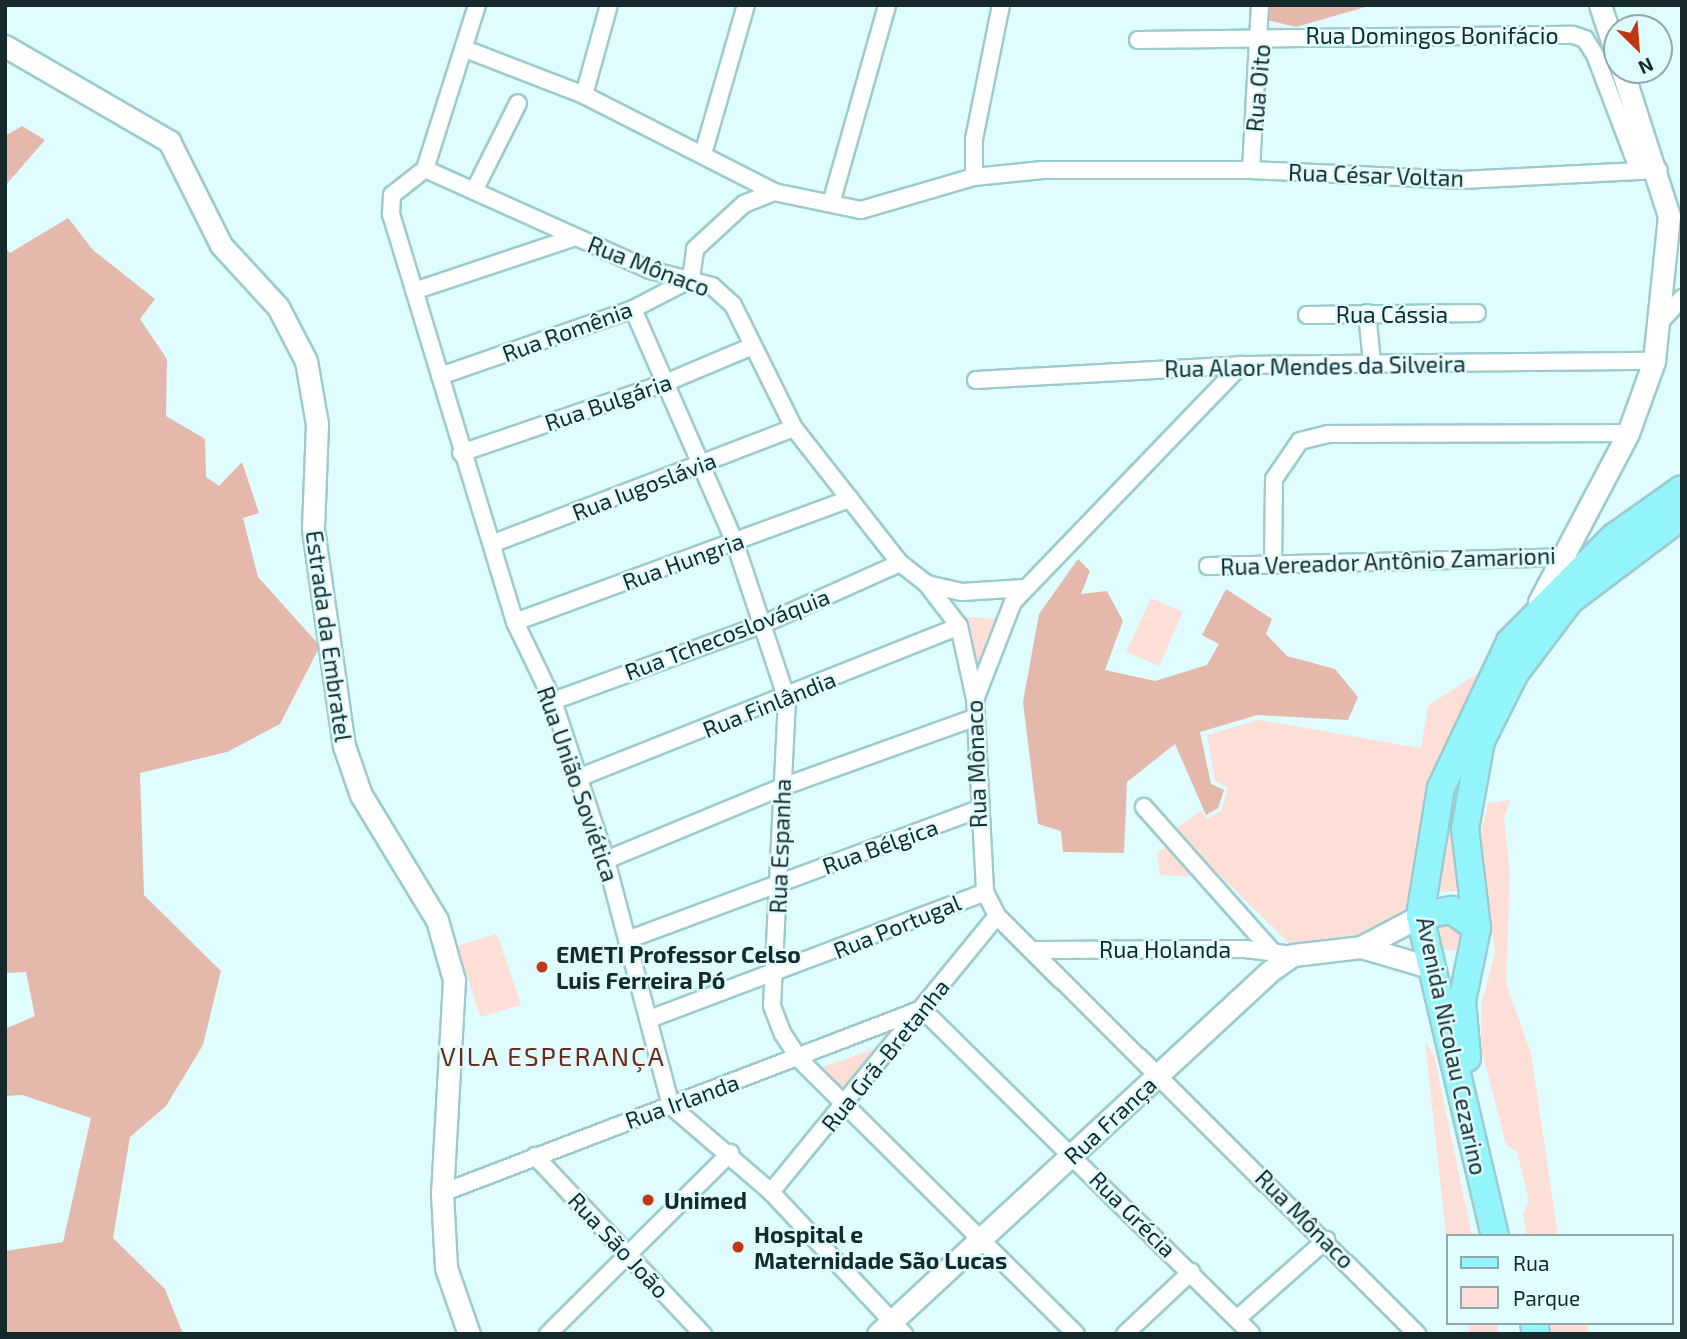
<!DOCTYPE html>
<meta charset="utf-8">
<style>
body{margin:0}
#map{position:relative;width:1687px;height:1339px;overflow:hidden;background:#dffcfe;font-family:"Exo 2",sans-serif}
div>[style]{position:absolute}
[style*='--x']{left:calc(var(--x)*1px);top:calc(var(--y)*1px);width:calc(var(--w)*1px);rotate:calc(var(--a)*1deg)}
.green>*{inset:0;background:#fedfd8}
.forest>*{inset:0;background:#e5b8ac}
.roads{filter:drop-shadow(2px 0 #9ccbcf) drop-shadow(-2px 0 #9ccbcf) drop-shadow(0 2px #9ccbcf) drop-shadow(0 -2px #9ccbcf)}
.minor>*{height:16px;margin:-8px;padding:0 8px;transform-origin:8px;border-radius:8px;background:#fff}
.tertiary>*{height:21px;margin:-10.5px;padding:0 10.5px;transform-origin:10.5px;border-radius:10.5px;background:#fff}
.primary>*{height:26px;margin:-13px;padding:0 13px;transform-origin:13px;border-radius:13px;background:#94f4fb}
.dots>*{width:19px;height:19px;translate:-50% -50%;box-sizing:border-box;border:4px solid #dffcfe;border-radius:50%}
span{translate:-50% -50%;white-space:nowrap;text-align:center;line-height:1.15;-webkit-text-stroke:5px #dffcfe;paint-order:stroke}
.street-label{font-size:23px;color:#172a2b}
.poi-label{font-size:23px;color:#172a2b;font-weight:700}
.left{translate:0 -50%;text-align:left}
.quarter-label{font-size:26px;color:#6d291a;letter-spacing:2px}
.frame{position:absolute;inset:0;border:7px solid #172a2b;pointer-events:none}
.legend{position:absolute;left:1446px;top:1234px;width:228px;height:91px;box-sizing:border-box;background:#dffcfe;border:2px solid #8fa8aa;margin:0;padding:9px 12px;list-style:none;font-size:21px;color:#172a2b}
.legend li{display:flex;align-items:center;gap:14px;height:35px}
.legend b{width:35px;border:2px solid #8fa8aa}
.north{position:absolute;left:1603px;top:14px;width:70px;height:70px;box-sizing:border-box;background:#dffcfe;border:2px solid #8fa8aa;border-radius:50%;rotate:155deg;font-size:19px;font-weight:700;line-height:28px;text-align:center;color:#172a2b}
.north::after{content:'';display:block;margin:auto;width:24px;height:32px;background:#c13715;clip-path:polygon(50% 0,100% 100%,50% 72%,0 100%)}
</style>
<div id="map">
<div class="green">
<div style="clip-path:polygon(1151px 598px,1183px 612px,1159px 666px,1126px 652px)"></div>
<div style="clip-path:polygon(937px 615px,1001px 619px,976px 669px,954px 635px)"></div>
<div style="clip-path:polygon(1478px 673px,1484px 681px,1417px 901px,1365px 939px,1290px 944px,1208px 864px,1199px 867px,1201px 877px,1160px 875px,1157px 852px,1174px 844px,1172px 831px,1201px 811px,1207px 819px,1221px 811px,1228px 788px,1215px 781px,1207px 735px,1259px 720px,1421px 748px,1428px 706px)"></div>
<div style="clip-path:polygon(1457px 800px,1460px 891px,1433px 892px,1446px 835px)"></div>
<div style="clip-path:polygon(1510px 800px,1504px 819px,1510px 873px,1506px 983px,1531px 1053px,1558px 1236px,1527px 1236px,1523px 1215px,1529px 1201px,1517px 1152px,1506px 1144px,1481px 1048px,1481px 1005px,1495px 953px,1480px 837px,1488px 803px)"></div>
<div style="clip-path:polygon(1466px 918px,1462px 952px,1443px 949px,1435px 923px)"></div>
<div style="clip-path:polygon(497px 934px,521px 1005px,480px 1017px,457px 946px)"></div>
<div style="clip-path:polygon(1425px 1042px,1434px 1055px,1472px 1236px,1447px 1236px,1447px 1244px)"></div>
<div style="clip-path:polygon(882px 1046px,836px 1102px,810px 1084px,811px 1071px)"></div>
<div style="clip-path:polygon(1468px 1323px,1497px 1323px,1499px 1334px,1470px 1334px)"></div>
<div style="clip-path:polygon(1548px 1323px,1586px 1323px,1590px 1334px,1550px 1334px)"></div>
</div>
<div class="forest">
<div style="clip-path:polygon(1253px 5px,1372px 5px,1296px 27px,1263px 19px)"></div>
<div style="clip-path:polygon(22px 126px,45px 140px,5px 186px,5px 136px)"></div>
<div style="clip-path:polygon(68px 218px,93px 250px,155px 299px,140px 319px,167px 359px,166px 416px,205px 439px,206px 477px,219px 486px,242px 462px,259px 513px,243px 518px,258px 577px,320px 646px,280px 724px,227px 752px,140px 773px,144px 895px,221px 971px,203px 1045px,166px 1106px,130px 1137px,113px 1238px,165px 1289px,183px 1334px,5px 1334px,5px 1251px,63px 1242px,91px 1118px,22px 1095px,5px 1096px,5px 1029px,35px 1016px,26px 972px,5px 973px,5px 248px,10px 253px)"></div>
<div style="clip-path:polygon(1078px 559px,1090px 571px,1081px 594px,1107px 591px,1123px 621px,1105px 670px,1155px 681px,1207px 665px,1219px 644px,1202px 635px,1226px 589px,1272px 619px,1266px 634px,1287px 656px,1335px 669px,1358px 697px,1348px 720px,1257px 715px,1200px 732px,1211px 784px,1224px 790px,1218px 808px,1206px 815px,1175px 744px,1127px 782px,1124px 853px,1063px 852px,1061px 831px,1038px 824px,1023px 702px,1039px 614px)"></div>
</div>
<div class="roads">
<div class="minor">
<div style="--x:1138;--y:40;--w:435;--a:-0.7"></div>
<div style="--x:1573;--y:35;--w:13;--a:18"></div>
<div style="--x:1585;--y:39;--w:19;--a:58"></div>
<div style="--x:1595;--y:55;--w:121;--a:69.2"></div>
<div style="--x:465;--y:49;--w:128;--a:21.1"></div>
<div style="--x:584;--y:95;--w:213;--a:27"></div>
<div style="--x:774;--y:192;--w:89;--a:11.7"></div>
<div style="--x:861;--y:210;--w:118;--a:-16.3"></div>
<div style="--x:974;--y:177;--w:69;--a:-5.8"></div>
<div style="--x:1043;--y:170;--w:208;--a:0"></div>
<div style="--x:1251;--y:170;--w:211;--a:2.7"></div>
<div style="--x:1462;--y:180;--w:197;--a:-2.9"></div>
<div style="--x:584;--y:95;--w:93;--a:-74.5"></div>
<div style="--x:703;--y:154;--w:155;--a:-73.9"></div>
<div style="--x:425;--y:169;--w:247;--a:24.2"></div>
<div style="--x:650;--y:270;--w:64;--a:14.5"></div>
<div style="--x:712;--y:286;--w:28;--a:42"></div>
<div style="--x:733;--y:305;--w:137;--a:63.6"></div>
<div style="--x:794;--y:428;--w:172;--a:51.9"></div>
<div style="--x:900;--y:563;--w:33;--a:38"></div>
<div style="--x:926;--y:583;--w:54;--a:52.5"></div>
<div style="--x:959;--y:626;--w:75;--a:77.6"></div>
<div style="--x:975;--y:699;--w:193;--a:87"></div>
<div style="--x:985;--y:892;--w:27;--a:63"></div>
<div style="--x:997;--y:916;--w:593;--a:44.86"></div>
<div style="--x:425;--y:169;--w:42;--a:141.8"></div>
<div style="--x:392;--y:195;--w:19;--a:93"></div>
<div style="--x:391;--y:214;--w:426;--a:73.1"></div>
<div style="--x:515;--y:622;--w:88;--a:64.3"></div>
<div style="--x:553;--y:701;--w:168;--a:71.6"></div>
<div style="--x:606;--y:860;--w:254;--a:75.2"></div>
<div style="--x:671;--y:1106;--w:132;--a:40.7"></div>
<div style="--x:771;--y:1192;--w:195;--a:46.9"></div>
<div style="--x:425;--y:169;--w:172;--a:-72.4"></div>
<div style="--x:1251;--y:170;--w:165;--a:-86.9"></div>
<div style="--x:974;--y:177;--w:38;--a:-90"></div>
<div style="--x:974;--y:139;--w:137;--a:-78.6"></div>
<div style="--x:474;--y:191;--w:98;--a:-63.4"></div>
<div style="--x:832;--y:200;--w:203;--a:-74.2"></div>
<div style="--x:414;--y:291;--w:170;--a:-18.5"></div>
<div style="--x:633;--y:309;--w:255;--a:66.4"></div>
<div style="--x:735;--y:543;--w:164;--a:71.6"></div>
<div style="--x:787;--y:699;--w:307;--a:92.8"></div>
<div style="--x:772;--y:1006;--w:30;--a:69"></div>
<div style="--x:783;--y:1034;--w:30;--a:57"></div>
<div style="--x:799;--y:1059;--w:390;--a:44.8"></div>
<div style="--x:1367;--y:313;--w:49;--a:84.2"></div>
<div style="--x:1307;--y:315;--w:170;--a:-0.7"></div>
<div style="--x:1659;--y:323;--w:34;--a:-47"></div>
<div style="--x:440;--y:376;--w:204;--a:-19.1"></div>
<div style="--x:633;--y:309;--w:65;--a:-27.3"></div>
<div style="--x:691;--y:279;--w:30;--a:-82"></div>
<div style="--x:695;--y:249;--w:67;--a:-42.6"></div>
<div style="--x:744;--y:204;--w:32;--a:-22"></div>
<div style="--x:976;--y:380;--w:265;--a:-3.2"></div>
<div style="--x:1241;--y:365;--w:413;--a:-0.6"></div>
<div style="--x:461;--y:453;--w:216;--a:-18.9"></div>
<div style="--x:665;--y:383;--w:95;--a:-22.8"></div>
<div style="--x:494;--y:543;--w:321;--a:-21"></div>
<div style="--x:1273;--y:564;--w:85;--a:-89.3"></div>
<div style="--x:1274;--y:479;--w:46;--a:-55.6"></div>
<div style="--x:1300;--y:441;--w:29;--a:-14"></div>
<div style="--x:1328;--y:434;--w:300;--a:-0.2"></div>
<div style="--x:1208;--y:566;--w:360;--a:-1.4"></div>
<div style="--x:927;--y:584;--w:36;--a:13"></div>
<div style="--x:962;--y:592;--w:63;--a:-3.6"></div>
<div style="--x:515;--y:622;--w:357;--a:-20.2"></div>
<div style="--x:976;--y:697;--w:102;--a:-68.7"></div>
<div style="--x:1013;--y:602;--w:329;--a:-46.1"></div>
<div style="--x:553;--y:701;--w:227;--a:-20.1"></div>
<div style="--x:766;--y:623;--w:147;--a:-24.1"></div>
<div style="--x:578;--y:778;--w:410;--a:-21.7"></div>
<div style="--x:1144;--y:807;--w:191;--a:48.4"></div>
<div style="--x:606;--y:860;--w:191;--a:-22.5"></div>
<div style="--x:782;--y:787;--w:204;--a:-19.8"></div>
<div style="--x:627;--y:940;--w:372;--a:-20.4"></div>
<div style="--x:1035;--y:950;--w:210;--a:-0.3"></div>
<div style="--x:1245;--y:949;--w:48;--a:7.1"></div>
<div style="--x:652;--y:1018;--w:356;--a:-20.7"></div>
<div style="--x:535;--y:1156;--w:245;--a:46.7"></div>
<div style="--x:771;--y:1192;--w:357;--a:-50.7"></div>
<div style="--x:442;--y:1193;--w:514;--a:-20.97"></div>
<div style="--x:922;--y:1009;--w:462;--a:44.6"></div>
<div style="--x:1238;--y:1318;--w:118;--a:-41.6"></div>
<div style="--x:548;--y:1334;--w:257;--a:-44.8"></div>
<div style="--x:1125;--y:1334;--w:91;--a:-43.2"></div>
</div>
<div class="tertiary">
<div style="--x:1600;--y:5;--w:54;--a:71.6"></div>
<div style="--x:5;--y:46;--w:190;--a:30.1"></div>
<div style="--x:169;--y:141;--w:116;--a:63.4"></div>
<div style="--x:221;--y:245;--w:84;--a:47.4"></div>
<div style="--x:278;--y:307;--w:61;--a:62.6"></div>
<div style="--x:306;--y:361;--w:64;--a:80.1"></div>
<div style="--x:317;--y:424;--w:105;--a:92.2"></div>
<div style="--x:313;--y:529;--w:219;--a:81.9"></div>
<div style="--x:344;--y:746;--w:52;--a:70.9"></div>
<div style="--x:361;--y:795;--w:146;--a:58.7"></div>
<div style="--x:437;--y:920;--w:62;--a:74.2"></div>
<div style="--x:454;--y:980;--w:213;--a:93.2"></div>
<div style="--x:442;--y:1193;--w:75;--a:86.9"></div>
<div style="--x:446;--y:1268;--w:70;--a:70.8"></div>
<div style="--x:1539;--y:602;--w:191;--a:-62.2"></div>
<div style="--x:1628;--y:433;--w:77;--a:-70.1"></div>
<div style="--x:1654;--y:361;--w:146;--a:-84.1"></div>
<div style="--x:1669;--y:216;--w:153;--a:-107.8"></div>
<div style="--x:1361;--y:947;--w:71;--a:16.4"></div>
<div style="--x:878;--y:1334;--w:534;--a:-42.8"></div>
<div style="--x:1270;--y:971;--w:28;--a:-35"></div>
<div style="--x:1293;--y:955;--w:68;--a:-6.7"></div>
<div style="--x:1361;--y:947;--w:67;--a:-27.7"></div>
</div>
<div class="primary">
<div style="--x:1420;--y:916;--w:33;--a:-11"></div>
<div style="--x:1452;--y:910;--w:31;--a:36"></div>
<div style="--x:1467;--y:1058;--w:57;--a:-95"></div>
<div style="--x:1462;--y:1001;--w:75;--a:-78.4"></div>
<div style="--x:1477;--y:928;--w:100;--a:-96.9"></div>
<div style="--x:1465;--y:829;--w:89;--a:-79.7"></div>
<div style="--x:1481;--y:741;--w:76;--a:-63.4"></div>
<div style="--x:1515;--y:673;--w:91;--a:-53"></div>
<div style="--x:1570;--y:600;--w:140;--a:-36.9"></div>
<div style="--x:1495;--y:1236;--w:329;--a:-103.2"></div>
<div style="--x:1420;--y:916;--w:130;--a:-80.7"></div>
<div style="--x:1441;--y:788;--w:161;--a:-64.7"></div>
<div style="--x:1510;--y:642;--w:148;--a:-45.3"></div>
<div style="--x:1614;--y:537;--w:83;--a:-35.2"></div>
<div style="--x:1534;--y:1323;--w:11;--a:80"></div>
</div>
</div>
<div class="dots">
<div style="left:542px;top:967px;background:#c13715"></div>
<div style="left:648px;top:1200px;background:#c13715"></div>
<div style="left:738px;top:1247px;background:#c13715"></div>
</div>
<div class="street-label">
<span style="left:1432px;top:35px">Rua Domingos Bonifácio</span>
<span style="left:1258px;top:88px;rotate:-85deg">Rua Oito</span>
<span style="left:1376px;top:175px;rotate:2deg">Rua César Voltan</span>
<span style="left:649px;top:266px;rotate:21deg">Rua Mônaco</span>
<span style="left:1392px;top:314px">Rua Cássia</span>
<span style="left:567px;top:331px;rotate:-20deg">Rua Romênia</span>
<span style="left:1315px;top:366px;rotate:-1deg">Rua Alaor Mendes da Silveira</span>
<span style="left:608px;top:402px;rotate:-19deg">Rua Bulgária</span>
<span style="left:644px;top:486px;rotate:-21deg">Rua Iugoslávia</span>
<span style="left:683px;top:561px;rotate:-20deg">Rua Hungria</span>
<span style="left:1388px;top:561px;rotate:-2deg">Rua Vereador Antônio Zamarioni</span>
<span style="left:727px;top:634px;rotate:-21deg">Rua Tchecoslováquia</span>
<span style="left:329px;top:636px;rotate:82deg">Estrada da Embratel</span>
<span style="left:769px;top:704px;rotate:-22deg">Rua Finlândia</span>
<span style="left:976px;top:764px;rotate:-92deg">Rua Mônaco</span>
<span style="left:578px;top:784px;rotate:71deg">Rua União Soviética</span>
<span style="left:780px;top:846px;rotate:-88deg">Rua Espanha</span>
<span style="left:880px;top:846px;rotate:-20deg">Rua Bélgica</span>
<span style="left:897px;top:926px;rotate:-22deg">Rua Portugal</span>
<span style="left:1165px;top:949px">Rua Holanda</span>
<span style="left:1452px;top:1046px;rotate:78deg">Avenida Nicolau Cezarino</span>
<span style="left:885px;top:1055px;rotate:-51deg">Rua Grã-Bretanha</span>
<span style="left:682px;top:1101px;rotate:-20deg">Rua Irlanda</span>
<span style="left:1110px;top:1120px;rotate:-43deg">Rua França</span>
<span style="left:1133px;top:1214px;rotate:45deg">Rua Grécia</span>
<span style="left:1305px;top:1219px;rotate:45deg">Rua Mônaco</span>
<span style="left:619px;top:1245px;rotate:47deg">Rua São João</span>
</div>
<div class="poi-label">
<span class="left" style="left:556px;top:967px">EMETI Professor Celso<br>Luis Ferreira Pó</span>
<span class="left" style="left:664px;top:1200px">Unimed</span>
<span class="left" style="left:754px;top:1247px">Hospital e<br>Maternidade São Lucas</span>
</div>
<div class="quarter-label">
<span style="left:553px;top:1056px">VILA ESPERANÇA</span>
</div>
<div class="frame"></div>
<ul class="legend">
<li><b style="height:9px;background:#94f4fb"></b>Rua</li>
<li><b style="height:19px;background:#fedfd8"></b>Parque</li>
</ul>
<div class="north">N</div>
</div>
